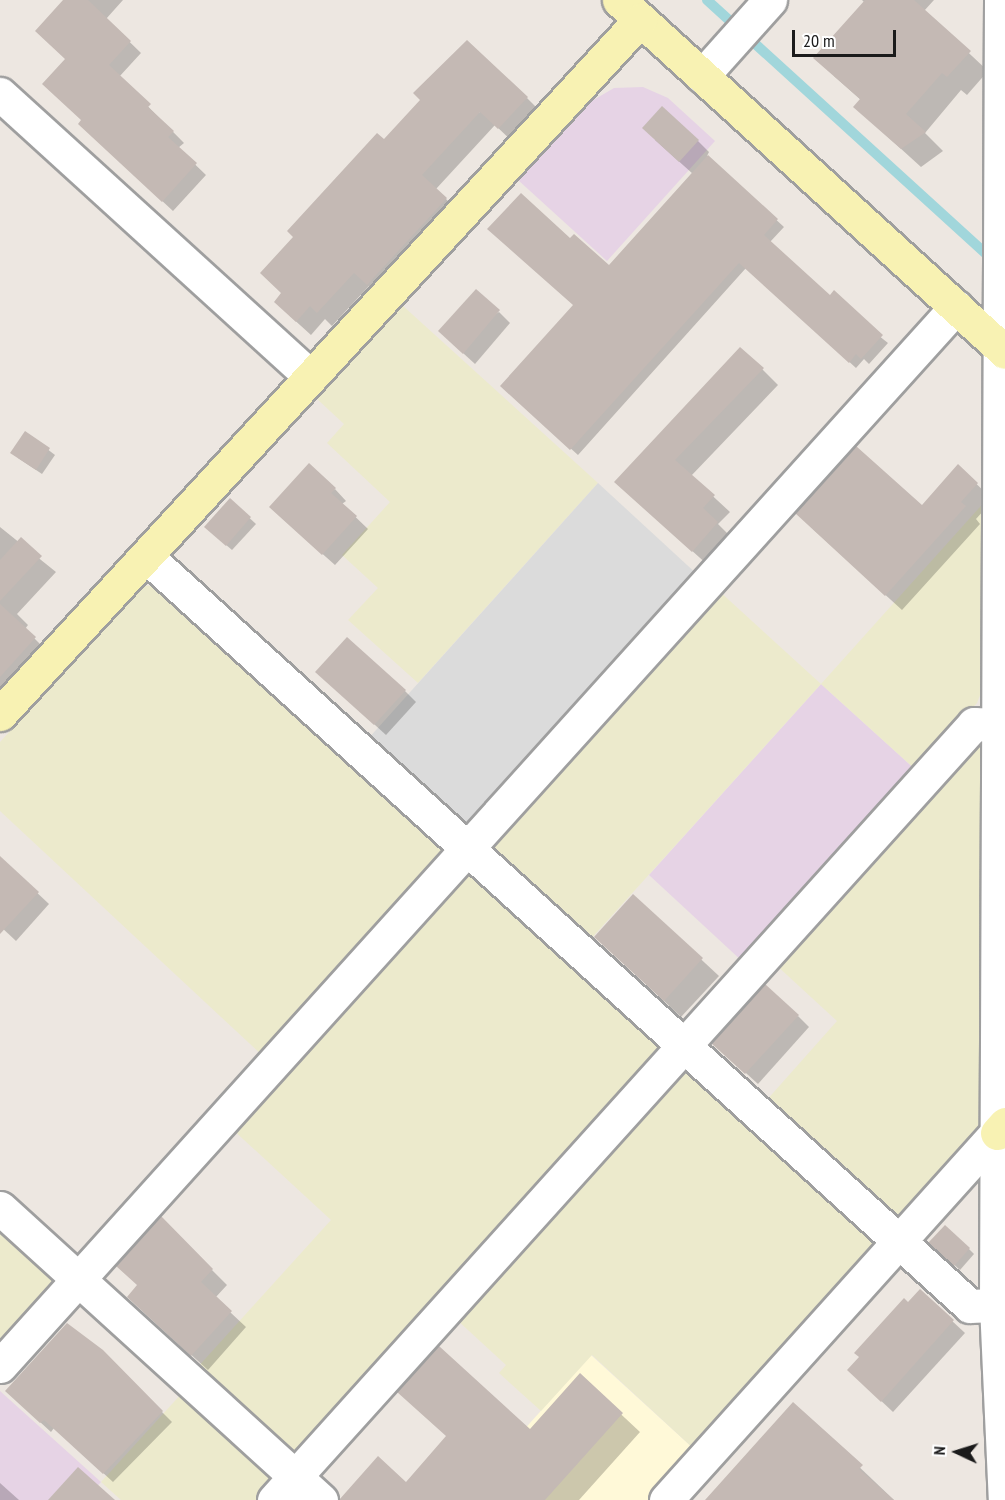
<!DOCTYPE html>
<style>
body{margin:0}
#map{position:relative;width:1005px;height:1500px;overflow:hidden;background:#ede7e1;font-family:"PT Sans Narrow",sans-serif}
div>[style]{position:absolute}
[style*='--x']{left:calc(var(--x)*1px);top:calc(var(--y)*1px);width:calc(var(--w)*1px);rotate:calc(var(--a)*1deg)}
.industrial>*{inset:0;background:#e6d3e5}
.education>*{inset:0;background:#fff9d8}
.farmland>*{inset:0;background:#eceacc}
.parking>*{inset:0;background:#dbdbdb}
.shadow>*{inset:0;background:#0003}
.stream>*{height:10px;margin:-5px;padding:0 5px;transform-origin:5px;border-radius:5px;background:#a1d6db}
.building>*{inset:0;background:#c4b9b4}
.roads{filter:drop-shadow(2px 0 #9f9f9f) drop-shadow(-2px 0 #9f9f9f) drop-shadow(0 2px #9f9f9f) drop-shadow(0 -2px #9f9f9f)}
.street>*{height:33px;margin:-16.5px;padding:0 16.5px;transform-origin:16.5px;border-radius:16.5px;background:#fff}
.secondary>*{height:33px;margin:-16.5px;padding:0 16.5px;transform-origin:16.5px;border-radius:16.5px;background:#f8f2b3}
span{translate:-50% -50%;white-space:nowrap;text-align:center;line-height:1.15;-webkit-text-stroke:4.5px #fff;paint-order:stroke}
.north{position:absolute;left:927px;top:1422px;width:60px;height:60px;-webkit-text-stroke:4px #fff;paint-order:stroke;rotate:274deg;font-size:16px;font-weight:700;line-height:24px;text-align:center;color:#1b1b1b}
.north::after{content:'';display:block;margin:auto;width:21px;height:27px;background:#1b1b1b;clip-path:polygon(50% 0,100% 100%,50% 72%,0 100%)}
.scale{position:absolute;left:792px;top:30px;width:104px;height:27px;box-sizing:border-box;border:3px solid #1b1b1b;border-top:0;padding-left:8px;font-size:18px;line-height:21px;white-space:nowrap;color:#1b1b1b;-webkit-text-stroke:4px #fff;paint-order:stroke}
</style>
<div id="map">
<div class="industrial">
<div style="clip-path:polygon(643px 87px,668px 98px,715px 141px,607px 261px,518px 180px,590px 102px,614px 88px)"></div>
<div style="clip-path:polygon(821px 684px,917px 771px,743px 962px,649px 875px)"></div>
<div style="clip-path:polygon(0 1391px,101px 1482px,85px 1500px,0 1500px)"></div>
</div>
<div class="education">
<div style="clip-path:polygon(591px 1355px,694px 1449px,648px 1500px,461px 1500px)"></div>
</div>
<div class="farmland">
<div style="clip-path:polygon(402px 305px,598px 483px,418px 683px,348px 620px,378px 588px,342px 555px,390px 502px,327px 443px,344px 424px,316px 398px)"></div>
<div style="clip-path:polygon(988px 498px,988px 675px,977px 703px,917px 771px,821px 684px,589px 941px,492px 853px,491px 838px,718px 590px,821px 684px)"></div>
<div style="clip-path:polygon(158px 585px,444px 844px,445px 859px,265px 1058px,0 811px,0 742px,144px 586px)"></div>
<div style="clip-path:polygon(977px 741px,987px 745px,984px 1113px,973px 1139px,905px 1215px,890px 1216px,765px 1102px,837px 1021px,775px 964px)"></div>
<div style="clip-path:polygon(474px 872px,658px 1040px,659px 1054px,302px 1451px,287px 1451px,196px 1369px,331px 1220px,230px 1127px,460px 873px)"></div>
<div style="clip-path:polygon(693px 1071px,873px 1235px,874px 1250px,694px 1449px,592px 1355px,541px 1411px,499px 1373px,506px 1365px,456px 1319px,678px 1072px)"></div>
<div style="clip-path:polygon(0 1225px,55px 1275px,56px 1290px,0 1350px)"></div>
<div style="clip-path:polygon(183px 1392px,270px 1471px,271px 1485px,257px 1500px,121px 1500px,101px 1482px)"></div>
</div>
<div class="parking">
<div style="clip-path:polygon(598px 483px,699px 576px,476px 825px,461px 825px,367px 740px)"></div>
</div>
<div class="shadow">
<div style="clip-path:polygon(64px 0,123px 0,106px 19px,141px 53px,119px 77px,184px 143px,178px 148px,206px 175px,173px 211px,91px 135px,83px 121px,67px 60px)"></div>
<div style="clip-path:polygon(862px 0,934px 0,924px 11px,988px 71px,967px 95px,961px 90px,925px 133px,943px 151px,921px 167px,855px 107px,861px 100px,834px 76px,865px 3px)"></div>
<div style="clip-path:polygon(527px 98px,541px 112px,513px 142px,495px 125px,436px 189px,460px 213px,382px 298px,369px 286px,332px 326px,325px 319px,311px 335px,290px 316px,384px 141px)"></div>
<div style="clip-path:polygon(655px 140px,698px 141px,709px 152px,707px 156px,784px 227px,770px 242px,830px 297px,888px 343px,869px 364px,864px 359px,856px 368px,746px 268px,578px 455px,509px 393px,575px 305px,570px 240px,609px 267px,693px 174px)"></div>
<div style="clip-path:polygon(499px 312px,510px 323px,475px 364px,451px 342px)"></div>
<div style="clip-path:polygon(762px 369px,778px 385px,691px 476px,730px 512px,718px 524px,733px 539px,709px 566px,632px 497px)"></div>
<div style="clip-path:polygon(26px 433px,55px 455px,42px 474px,18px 458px)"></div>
<div style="clip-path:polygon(958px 466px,993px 500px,976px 519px,980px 524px,902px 610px,813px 529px,922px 507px)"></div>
<div style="clip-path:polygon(335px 489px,346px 501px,342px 504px,368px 529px,335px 565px,282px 518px)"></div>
<div style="clip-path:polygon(230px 500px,256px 524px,232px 550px,211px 532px)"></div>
<div style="clip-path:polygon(0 527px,56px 572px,17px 614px,28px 625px,25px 629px,50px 654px,10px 698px,0 689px)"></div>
<div style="clip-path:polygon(329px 683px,405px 691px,416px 702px,386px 735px)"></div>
<div style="clip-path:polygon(0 858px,49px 904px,16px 941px,0 926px)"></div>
<div style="clip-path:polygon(633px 896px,719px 976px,681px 1017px,596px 937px)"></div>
<div style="clip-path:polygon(798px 1016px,809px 1027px,758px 1084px,725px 1054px)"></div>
<div style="clip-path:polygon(930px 1243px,969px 1249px,974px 1254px,960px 1270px)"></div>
<div style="clip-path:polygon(212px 1270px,227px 1285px,215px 1298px,246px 1327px,208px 1370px,144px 1312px,139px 1285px)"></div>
<div style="clip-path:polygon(920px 1291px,965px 1333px,893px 1412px,860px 1381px)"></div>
<div style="clip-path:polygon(102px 1352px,172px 1422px,113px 1482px,54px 1428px,51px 1432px,17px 1401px)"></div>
<div style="clip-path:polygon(580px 1376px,640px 1432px,579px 1500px,352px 1500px,406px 1484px,530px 1431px)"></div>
<div style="clip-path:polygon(793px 1404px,894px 1500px,716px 1500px)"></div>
<div style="clip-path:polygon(0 1483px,19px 1500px,0 1500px)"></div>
</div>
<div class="stream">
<div style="--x:707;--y:0;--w:387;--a:42.3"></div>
</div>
<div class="building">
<div style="clip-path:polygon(63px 0,88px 0,131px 41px,109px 65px,151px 104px,148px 107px,174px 131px,168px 137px,197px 163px,162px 202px,78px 124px,81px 120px,42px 84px,65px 59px,35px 31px)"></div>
<div style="clip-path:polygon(865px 0,914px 0,971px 51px,947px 77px,942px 73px,906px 114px,926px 132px,901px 149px,853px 107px,860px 99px,813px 58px)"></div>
<div style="clip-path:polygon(467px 40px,528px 97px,498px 129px,480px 112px,422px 175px,447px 198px,367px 285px,354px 273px,317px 313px,310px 306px,296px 322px,274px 302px,281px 293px,260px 273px,293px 237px,287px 231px,377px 133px,384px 139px,420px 100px,413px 93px)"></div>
<div style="clip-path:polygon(662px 106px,699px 140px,679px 162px,642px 128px)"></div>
<div style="clip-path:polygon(708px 155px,778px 219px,764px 235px,830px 295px,834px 290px,883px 335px,861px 359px,856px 354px,849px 363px,739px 263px,570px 450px,500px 386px,573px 305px,487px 229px,521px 193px,570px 238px,574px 234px,609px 265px)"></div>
<div style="clip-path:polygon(476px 289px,500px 310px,463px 354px,438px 331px)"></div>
<div style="clip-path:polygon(740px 347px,764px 368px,675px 460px,715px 495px,703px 508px,718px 522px,692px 552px,614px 482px)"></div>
<div style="clip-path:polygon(25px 431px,50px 448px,36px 470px,10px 453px)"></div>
<div style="clip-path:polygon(856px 446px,922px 505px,958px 464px,978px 483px,961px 502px,966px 506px,885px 596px,795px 513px)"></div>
<div style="clip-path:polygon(309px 463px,336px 488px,331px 493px,357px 516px,322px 555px,269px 507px)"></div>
<div style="clip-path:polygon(230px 498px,251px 517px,226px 546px,204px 527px)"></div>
<div style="clip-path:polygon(21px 537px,42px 556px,0 601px,0 560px)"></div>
<div style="clip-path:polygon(0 604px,36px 637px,0 677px)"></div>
<div style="clip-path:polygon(347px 637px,406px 690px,374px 725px,315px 672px)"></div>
<div style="clip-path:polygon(0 856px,39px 892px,0 934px)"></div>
<div style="clip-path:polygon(633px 894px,703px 958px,664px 1001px,594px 937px)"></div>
<div style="clip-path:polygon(765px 984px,799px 1015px,745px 1074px,711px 1043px)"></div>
<div style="clip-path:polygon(161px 1216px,213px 1269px,201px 1282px,232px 1311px,191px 1356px,127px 1297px,137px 1285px,116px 1266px)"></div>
<div style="clip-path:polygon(945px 1225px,970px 1248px,954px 1266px,928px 1243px)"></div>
<div style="clip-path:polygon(920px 1289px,954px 1320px,881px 1402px,847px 1370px,859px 1357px,854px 1353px,904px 1298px,908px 1302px)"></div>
<div style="clip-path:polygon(67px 1323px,103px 1350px,163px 1411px,103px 1474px,44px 1420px,40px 1423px,5px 1391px)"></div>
<div style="clip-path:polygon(439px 1346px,530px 1429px,580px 1373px,623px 1413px,545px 1500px,339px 1500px,378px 1456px,406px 1482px,446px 1436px,397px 1392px)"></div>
<div style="clip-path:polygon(793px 1402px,863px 1465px,859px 1469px,894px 1500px,705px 1500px)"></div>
<div style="clip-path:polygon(78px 1467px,115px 1500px,48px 1500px)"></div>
</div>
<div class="roads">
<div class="street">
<div style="--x:1001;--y:0;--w:1305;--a:90.22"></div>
<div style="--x:996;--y:1305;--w:195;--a:87.4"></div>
<div style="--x:702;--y:76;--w:102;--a:-48.2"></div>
<div style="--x:0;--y:94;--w:420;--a:42.3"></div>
<div style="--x:146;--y:556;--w:1114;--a:42.31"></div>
<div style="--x:970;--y:1306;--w:26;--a:-2"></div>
<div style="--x:0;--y:1208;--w:434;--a:42.3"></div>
<div style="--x:0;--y:1366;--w:1427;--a:-47.93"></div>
<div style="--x:274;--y:1500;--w:1045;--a:-47.95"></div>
<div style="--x:974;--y:724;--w:26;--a:2"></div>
<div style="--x:666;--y:1500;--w:494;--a:-48"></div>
</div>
<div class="secondary">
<div style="--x:619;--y:0;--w:522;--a:42.36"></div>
<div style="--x:0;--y:714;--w:944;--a:-47.32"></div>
<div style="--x:997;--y:1133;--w:12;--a:-48"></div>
</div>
</div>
<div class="north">N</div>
<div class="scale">20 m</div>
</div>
